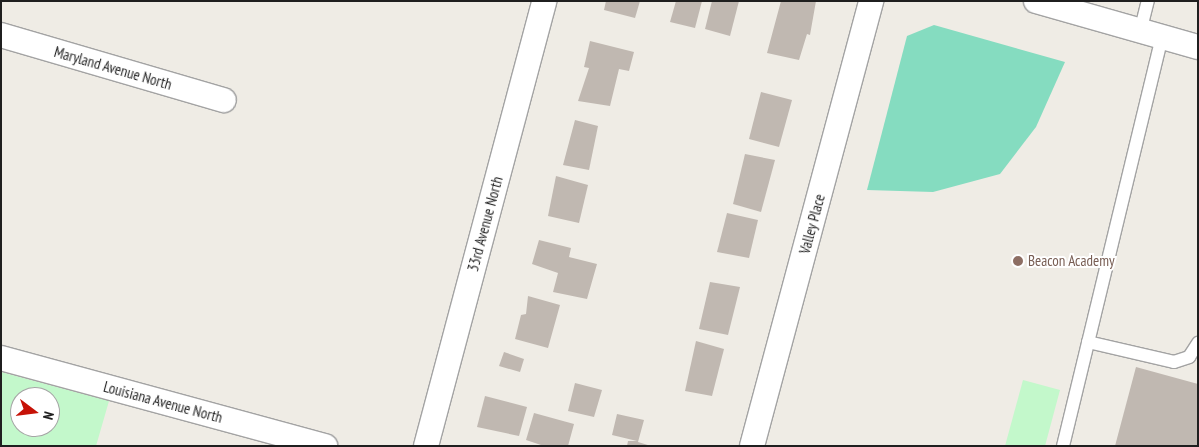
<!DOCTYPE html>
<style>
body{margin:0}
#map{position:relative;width:1199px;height:447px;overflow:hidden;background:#efece5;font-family:"PT Sans Narrow",sans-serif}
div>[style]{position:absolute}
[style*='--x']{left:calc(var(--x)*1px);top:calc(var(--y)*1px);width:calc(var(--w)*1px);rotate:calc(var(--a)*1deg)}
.park>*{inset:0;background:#c3f8cb}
.pitch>*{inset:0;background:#85dcc0}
.building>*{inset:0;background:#c0b8b1}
.roads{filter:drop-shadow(1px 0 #a3a3a3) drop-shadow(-1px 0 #a3a3a3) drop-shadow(0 1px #a3a3a3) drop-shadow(0 -1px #a3a3a3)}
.lane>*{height:12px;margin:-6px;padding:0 6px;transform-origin:6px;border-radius:6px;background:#fff}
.street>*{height:24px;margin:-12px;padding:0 12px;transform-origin:12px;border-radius:12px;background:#fff}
.dots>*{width:14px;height:14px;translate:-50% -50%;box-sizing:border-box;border:2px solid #fff;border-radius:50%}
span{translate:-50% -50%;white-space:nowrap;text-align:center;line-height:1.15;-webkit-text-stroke:4px #fff;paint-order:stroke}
.street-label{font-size:15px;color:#1f1f1f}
.education-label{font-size:15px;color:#785e54}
.left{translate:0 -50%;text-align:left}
.frame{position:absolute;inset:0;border:2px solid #1f1f1f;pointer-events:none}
.north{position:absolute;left:10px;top:387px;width:50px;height:50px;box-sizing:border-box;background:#fff;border:1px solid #a5a5a5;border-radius:50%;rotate:105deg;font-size:14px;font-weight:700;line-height:20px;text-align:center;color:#1f1f1f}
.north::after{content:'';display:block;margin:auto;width:18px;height:22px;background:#c61207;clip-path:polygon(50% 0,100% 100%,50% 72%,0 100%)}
</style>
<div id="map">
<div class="park">
<div style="clip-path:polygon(evenodd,1px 372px,109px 401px,96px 446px,1px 446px,1px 372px,20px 397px,50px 397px,50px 427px,20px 427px,20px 397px)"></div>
<div style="clip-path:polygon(1023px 380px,1060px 390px,1045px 446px,1005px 446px)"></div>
</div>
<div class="pitch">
<div style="clip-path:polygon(934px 25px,1065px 62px,1036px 127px,1000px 174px,933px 192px,867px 190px,907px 36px)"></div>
</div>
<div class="building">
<div style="clip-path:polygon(606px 1px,640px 1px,635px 18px,604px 10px)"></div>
<div style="clip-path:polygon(676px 1px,702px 1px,695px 28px,670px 22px)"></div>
<div style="clip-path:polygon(712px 1px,739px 1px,730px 36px,705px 29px)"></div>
<div style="clip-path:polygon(781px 1px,816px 1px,810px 35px,807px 34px,799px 60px,767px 53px)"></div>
<div style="clip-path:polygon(590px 41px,634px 52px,629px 71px,619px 69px,610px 106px,578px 101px,589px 68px,584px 67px)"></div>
<div style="clip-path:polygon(761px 92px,792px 100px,779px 147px,749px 139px)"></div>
<div style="clip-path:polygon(575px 120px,598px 126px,589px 170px,563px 165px)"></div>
<div style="clip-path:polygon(745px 154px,775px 160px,761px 212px,733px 204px)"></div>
<div style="clip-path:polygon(556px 176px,588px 185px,579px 223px,548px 216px)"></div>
<div style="clip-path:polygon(727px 213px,758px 220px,749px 258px,717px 252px)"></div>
<div style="clip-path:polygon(539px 240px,571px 248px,569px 257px,597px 264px,587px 299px,553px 292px,558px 273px,532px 264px)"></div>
<div style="clip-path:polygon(710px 282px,740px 287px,728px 335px,699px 329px)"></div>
<div style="clip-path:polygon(528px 296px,560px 305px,548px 348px,515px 339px,521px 315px,526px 314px)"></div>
<div style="clip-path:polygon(696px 341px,724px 349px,712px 396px,685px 391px)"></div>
<div style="clip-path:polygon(504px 352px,524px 359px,520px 372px,499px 366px)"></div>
<div style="clip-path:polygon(1136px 367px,1198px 384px,1198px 446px,1115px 446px)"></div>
<div style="clip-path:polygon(575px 383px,602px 390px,594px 417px,568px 411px)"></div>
<div style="clip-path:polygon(485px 396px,527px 407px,519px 436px,477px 427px)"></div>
<div style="clip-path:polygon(534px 413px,574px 424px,568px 446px,544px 446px,526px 440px)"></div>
<div style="clip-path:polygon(617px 414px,644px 420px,638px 442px,651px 446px,627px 446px,628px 441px,637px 441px,612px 435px)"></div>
</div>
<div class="roads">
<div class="lane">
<div style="--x:1140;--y:32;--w:32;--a:-76"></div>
<div style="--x:1088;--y:342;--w:88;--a:13.1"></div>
<div style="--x:1174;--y:362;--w:16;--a:-18"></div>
<div style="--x:1189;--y:357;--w:17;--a:-57"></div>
<div style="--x:1063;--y:446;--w:420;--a:-76.4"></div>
</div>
<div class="street">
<div style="--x:1036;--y:1;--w:168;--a:15.9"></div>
<div style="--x:1;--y:35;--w:232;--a:16.3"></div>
<div style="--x:1;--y:358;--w:336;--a:15.2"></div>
<div style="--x:426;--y:446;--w:460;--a:-75.1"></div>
<div style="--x:752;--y:446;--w:461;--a:-75"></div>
</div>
</div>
<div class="dots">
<div style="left:1018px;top:261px;background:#8d6e63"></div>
</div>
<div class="street-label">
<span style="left:113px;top:68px;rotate:16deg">Maryland Avenue North</span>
<span style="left:485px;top:224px;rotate:-75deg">33rd Avenue North</span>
<span style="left:812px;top:224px;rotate:-75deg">Valley Place</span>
<span style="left:163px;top:402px;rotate:15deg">Louisiana Avenue North</span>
</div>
<div class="education-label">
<span class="left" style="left:1028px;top:261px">Beacon Academy</span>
</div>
<div class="frame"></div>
<div class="north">N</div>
</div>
